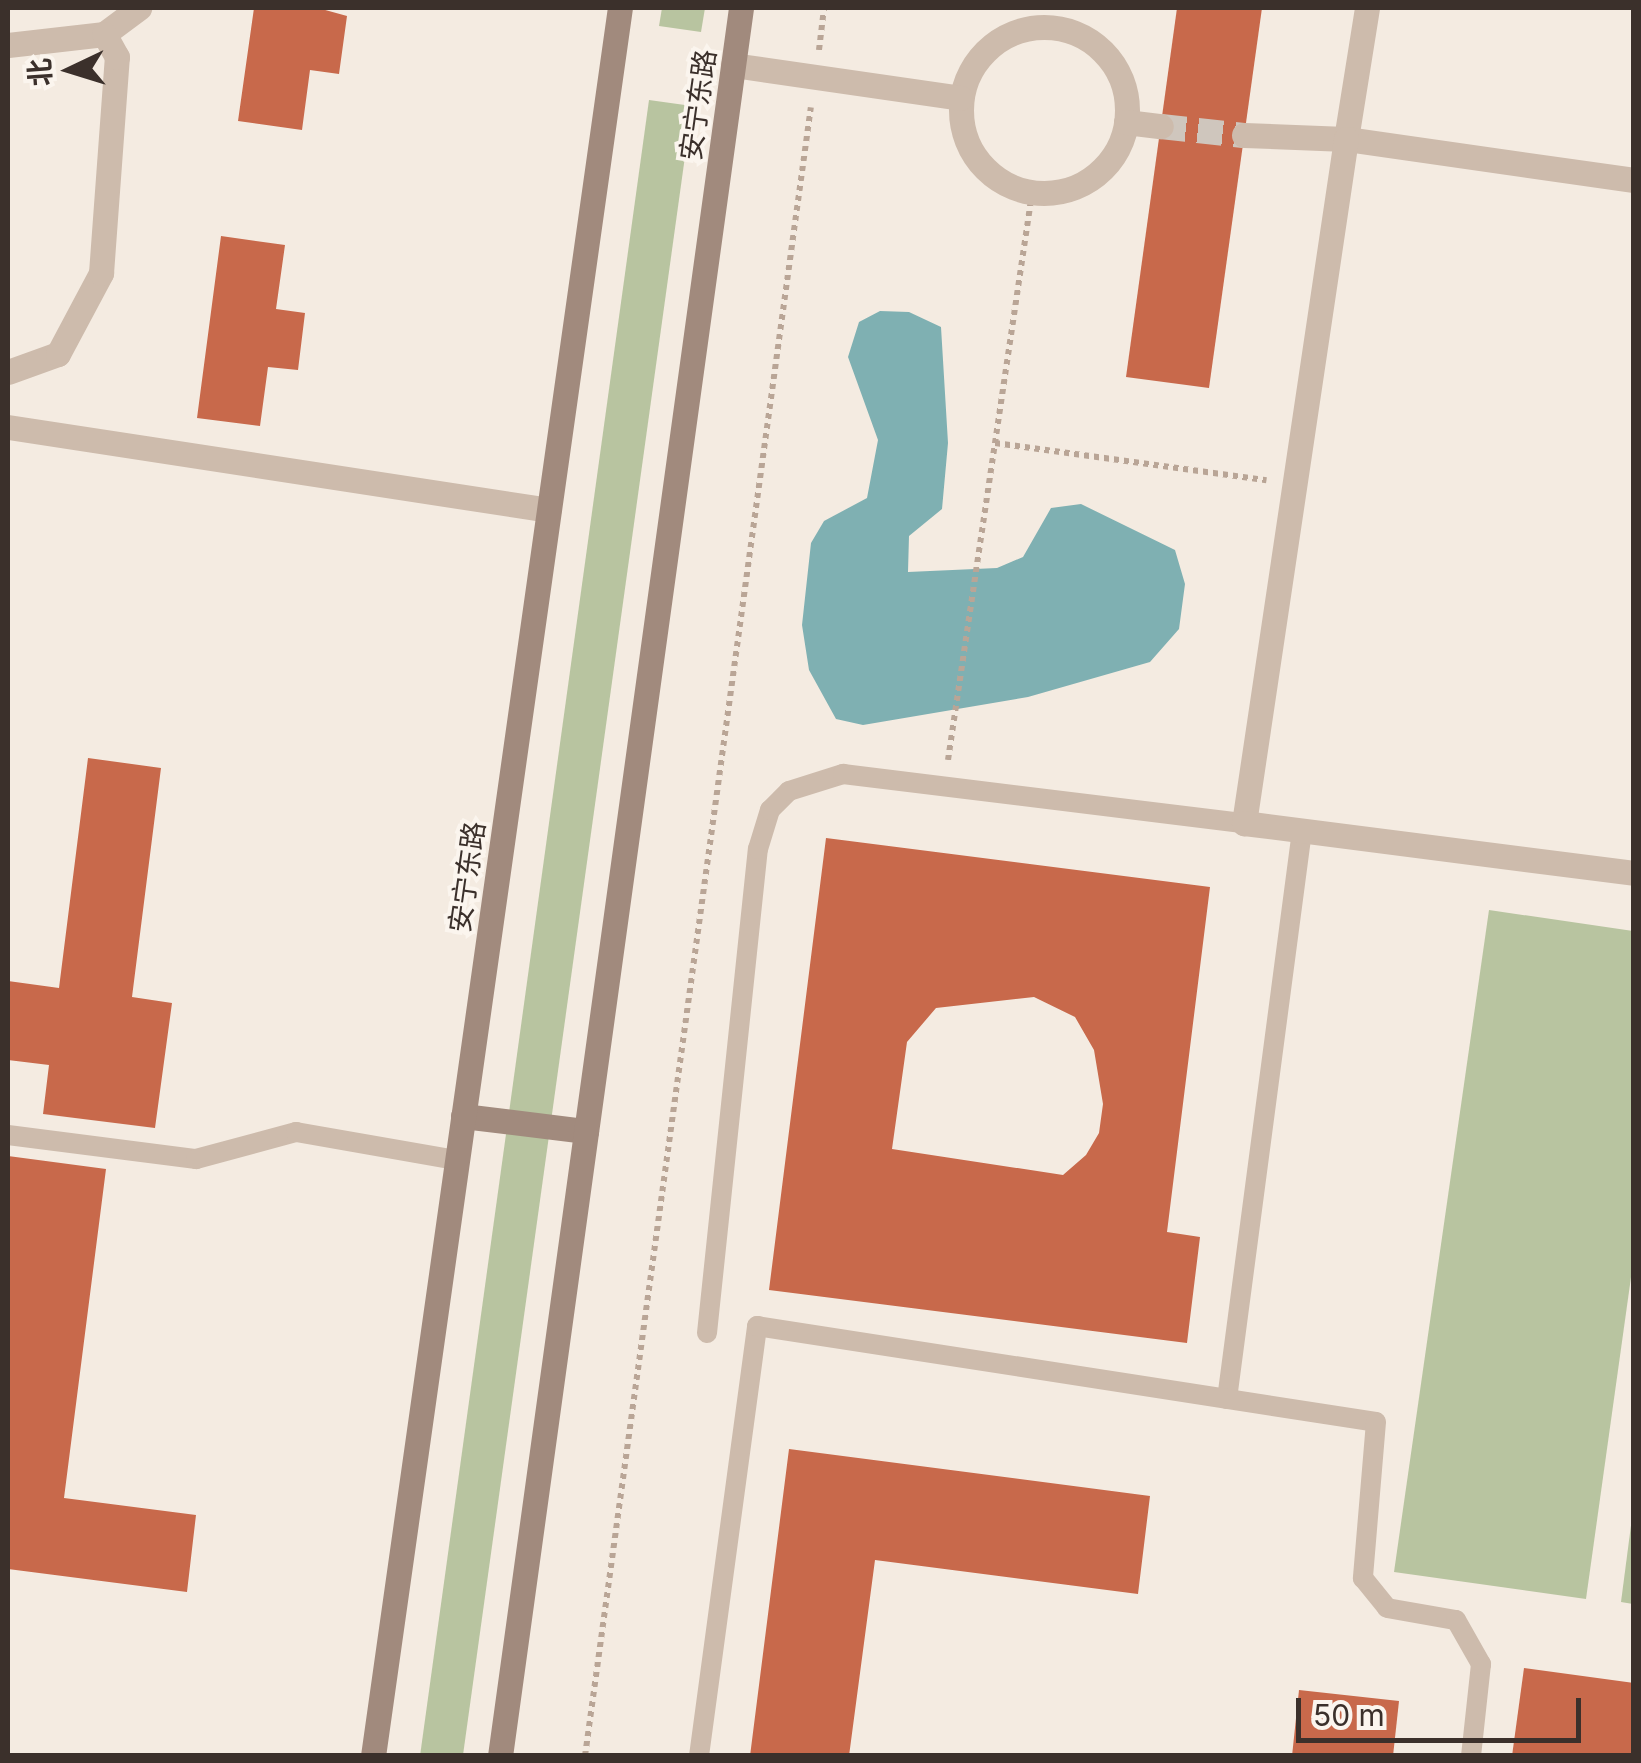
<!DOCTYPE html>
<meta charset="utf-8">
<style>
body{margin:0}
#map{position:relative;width:1641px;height:1763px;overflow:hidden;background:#f4ebe1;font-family:Inter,"Noto Sans SC",sans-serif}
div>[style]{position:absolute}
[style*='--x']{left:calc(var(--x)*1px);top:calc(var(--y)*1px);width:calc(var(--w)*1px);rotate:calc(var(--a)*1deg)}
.green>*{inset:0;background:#b8c4a0}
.water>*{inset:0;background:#7fb0b2}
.building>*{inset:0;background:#c8694b}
.pedestrian-tunnel>*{height:25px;margin-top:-12.5px;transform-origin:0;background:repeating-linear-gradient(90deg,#cfc6bd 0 25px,transparent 0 37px)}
.path>*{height:6px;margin-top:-3px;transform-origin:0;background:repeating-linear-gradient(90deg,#b9a596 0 5px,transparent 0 10px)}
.service>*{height:20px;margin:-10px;padding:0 10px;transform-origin:10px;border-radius:10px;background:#cdbbac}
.pedestrian>*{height:25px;margin:-12.5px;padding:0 12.5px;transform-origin:12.5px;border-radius:12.5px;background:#cdbbac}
.pedestrian>.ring{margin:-12.5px;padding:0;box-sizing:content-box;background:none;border:25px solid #cdbbac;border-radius:50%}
.minor>*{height:25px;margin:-12.5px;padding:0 12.5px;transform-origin:12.5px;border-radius:12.5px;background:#cdbbac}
.secondary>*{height:25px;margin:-12.5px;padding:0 12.5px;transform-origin:12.5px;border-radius:12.5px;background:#a18a7d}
span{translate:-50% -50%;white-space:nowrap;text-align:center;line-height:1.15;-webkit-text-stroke:8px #fbf5ee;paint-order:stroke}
.street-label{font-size:28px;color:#3b302b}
.frame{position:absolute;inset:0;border:10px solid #3b302b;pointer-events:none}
.north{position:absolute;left:20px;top:20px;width:100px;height:100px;-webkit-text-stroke:8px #fbf5ee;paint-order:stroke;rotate:266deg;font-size:28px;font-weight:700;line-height:40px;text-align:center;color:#3b302b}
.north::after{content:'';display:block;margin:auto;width:35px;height:45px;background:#3b302b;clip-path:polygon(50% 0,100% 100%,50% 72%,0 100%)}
.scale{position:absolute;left:1296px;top:1698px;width:285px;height:45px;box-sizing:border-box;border:5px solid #3b302b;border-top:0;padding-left:12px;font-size:30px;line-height:35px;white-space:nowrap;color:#3b302b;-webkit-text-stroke:8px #fbf5ee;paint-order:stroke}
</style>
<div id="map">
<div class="green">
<div style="clip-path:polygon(662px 8px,705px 8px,701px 32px,659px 26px)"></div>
<div style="clip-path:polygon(649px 100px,692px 106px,463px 1755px,420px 1756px)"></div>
<div style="clip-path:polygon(1489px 910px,1633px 931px,1633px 1263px,1586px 1599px,1394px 1572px)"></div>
<div style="clip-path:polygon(1633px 1510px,1634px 1604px,1633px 1604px,1621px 1602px)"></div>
</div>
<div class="water">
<div style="clip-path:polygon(880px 311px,909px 312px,941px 327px,948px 443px,942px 509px,909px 536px,908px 572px,997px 568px,1023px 557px,1051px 508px,1081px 504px,1175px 550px,1185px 584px,1179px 629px,1150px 662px,1028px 697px,863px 725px,836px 719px,809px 670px,802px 625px,811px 543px,824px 521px,867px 498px,878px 440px,848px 357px,859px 322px)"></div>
</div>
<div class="building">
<div style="clip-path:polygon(254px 8px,318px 8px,347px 16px,339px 74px,310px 70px,302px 130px,238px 121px)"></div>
<div style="clip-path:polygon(1177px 8px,1262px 8px,1209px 388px,1126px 377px)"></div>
<div style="clip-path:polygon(221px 236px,285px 245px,276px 309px,305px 313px,298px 370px,268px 367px,260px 426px,197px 418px)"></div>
<div style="clip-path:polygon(88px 758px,161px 768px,132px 997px,172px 1003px,155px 1128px,43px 1114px,49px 1065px,8px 1060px,8px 981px,59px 988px)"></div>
<div style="clip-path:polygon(evenodd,826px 838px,1210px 887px,1167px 1232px,1200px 1237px,1187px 1343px,769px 1290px,826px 838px,1034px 997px,1075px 1017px,1094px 1050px,1103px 1104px,1099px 1133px,1086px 1155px,1063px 1175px,892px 1149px,907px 1042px,936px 1008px,1034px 997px)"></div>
<div style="clip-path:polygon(8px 1156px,106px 1169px,64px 1498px,196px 1515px,187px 1592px,8px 1569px)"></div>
<div style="clip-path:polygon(789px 1449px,1150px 1496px,1138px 1594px,875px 1560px,849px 1756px,750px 1756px)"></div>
<div style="clip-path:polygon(1524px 1668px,1634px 1683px,1634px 1756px,1512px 1756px)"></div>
<div style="clip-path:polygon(1299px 1690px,1399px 1701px,1393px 1756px,1292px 1756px)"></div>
</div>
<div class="pedestrian-tunnel">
<div style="--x:1161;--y:126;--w:83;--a:6.2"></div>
</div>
<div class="path">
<div style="--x:819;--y:50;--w:42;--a:-83.2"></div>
<div style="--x:995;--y:443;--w:274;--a:7.8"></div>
<div style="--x:948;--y:760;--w:573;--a:-81.57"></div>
<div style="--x:585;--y:1756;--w:1664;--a:-82.2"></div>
</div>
<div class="service">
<div style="--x:8;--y:1135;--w:190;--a:7.3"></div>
<div style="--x:196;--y:1159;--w:104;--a:-15.1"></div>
<div style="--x:296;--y:1132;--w:163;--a:9.9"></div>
<div style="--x:707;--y:1333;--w:487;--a:-84"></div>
<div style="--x:758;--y:849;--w:41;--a:-72.9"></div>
<div style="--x:770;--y:810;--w:27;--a:-45"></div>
<div style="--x:789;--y:791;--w:57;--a:-17.5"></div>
<div style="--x:843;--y:774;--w:404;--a:7"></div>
<div style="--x:1227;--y:1399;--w:573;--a:-82.48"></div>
<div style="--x:699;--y:1756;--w:434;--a:-82.3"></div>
<div style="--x:757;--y:1326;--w:626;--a:8.82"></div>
<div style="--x:1376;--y:1422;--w:157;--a:94.8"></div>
<div style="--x:1363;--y:1578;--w:38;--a:51"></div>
<div style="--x:1387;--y:1608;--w:70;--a:9.9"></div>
<div style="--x:1456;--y:1620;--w:51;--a:60.4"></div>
<div style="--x:1481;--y:1664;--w:93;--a:96.2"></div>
</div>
<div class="pedestrian">
<div class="ring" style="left:961px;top:27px;width:141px;height:141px"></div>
<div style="--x:733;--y:65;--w:230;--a:8.2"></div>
<div style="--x:1126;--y:122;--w:35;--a:7"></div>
<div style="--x:1244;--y:135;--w:102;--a:2.2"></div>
<div style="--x:1346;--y:139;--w:133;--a:-80.9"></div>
<div style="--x:1634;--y:180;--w:291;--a:-171.9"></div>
<div style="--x:1346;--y:139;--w:692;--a:98.48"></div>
<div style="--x:1244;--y:823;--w:393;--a:7.3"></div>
</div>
<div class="minor">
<div style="--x:8;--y:45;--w:97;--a:-6.5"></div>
<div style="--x:104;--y:34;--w:44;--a:-36.6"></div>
<div style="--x:8;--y:372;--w:53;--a:-19.8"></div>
<div style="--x:58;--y:354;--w:92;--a:-62"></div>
<div style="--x:101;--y:273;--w:217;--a:-85.8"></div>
<div style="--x:117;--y:57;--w:26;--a:-119"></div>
<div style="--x:8;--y:427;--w:547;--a:8.72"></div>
</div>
<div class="secondary">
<div style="--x:463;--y:1116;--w:124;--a:7"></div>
<div style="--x:373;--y:1756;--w:1765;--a:-81.96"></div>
<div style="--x:500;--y:1756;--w:1765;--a:-82.15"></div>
</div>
<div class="street-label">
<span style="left:698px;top:105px;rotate:-82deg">安宁东路</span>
<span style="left:467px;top:877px;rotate:-82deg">安宁东路</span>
</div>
<div class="frame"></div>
<div class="north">北</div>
<div class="scale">50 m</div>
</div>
